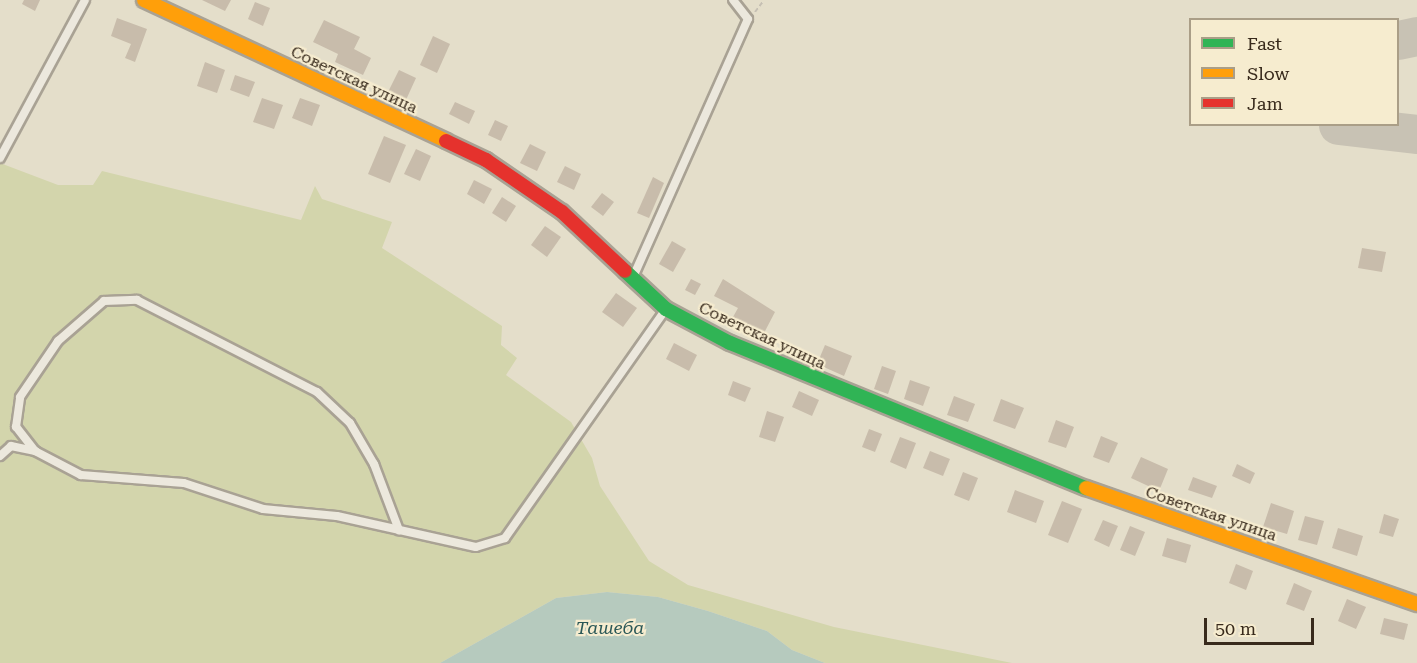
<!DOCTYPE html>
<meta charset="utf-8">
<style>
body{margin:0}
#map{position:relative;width:1417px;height:663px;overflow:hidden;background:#e4deca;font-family:"Roboto Serif",serif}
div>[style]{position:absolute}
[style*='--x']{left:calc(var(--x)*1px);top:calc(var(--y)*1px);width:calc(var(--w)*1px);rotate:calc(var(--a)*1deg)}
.green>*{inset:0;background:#d3d5ac}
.water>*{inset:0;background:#b6cabe}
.taxiway>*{height:39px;margin:-19.5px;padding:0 19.5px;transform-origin:19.5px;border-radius:19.5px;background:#c8c2b4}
.building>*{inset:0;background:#c8bcab}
.path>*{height:2px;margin-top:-1px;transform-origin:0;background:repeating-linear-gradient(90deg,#c5bfb3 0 4.5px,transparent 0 7.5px)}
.roads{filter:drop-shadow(2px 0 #a9a294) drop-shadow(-2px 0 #a9a294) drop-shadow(0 2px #a9a294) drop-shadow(0 -2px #a9a294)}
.lane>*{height:8px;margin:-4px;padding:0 4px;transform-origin:4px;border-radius:4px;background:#ece8dd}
.fast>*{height:14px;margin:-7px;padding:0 7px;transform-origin:7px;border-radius:7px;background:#30b455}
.slow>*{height:14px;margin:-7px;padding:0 7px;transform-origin:7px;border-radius:7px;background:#ff9f0a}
.jam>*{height:14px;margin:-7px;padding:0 7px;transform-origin:7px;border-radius:7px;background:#e5322d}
span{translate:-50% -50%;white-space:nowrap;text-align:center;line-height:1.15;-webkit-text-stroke:4.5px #f6eccf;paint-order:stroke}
.street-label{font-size:16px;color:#382a1c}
.water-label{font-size:18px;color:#2b5857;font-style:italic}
.legend{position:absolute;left:1189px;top:18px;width:210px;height:108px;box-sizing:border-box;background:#f6eccf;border:2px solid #aa9e87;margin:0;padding:8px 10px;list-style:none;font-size:18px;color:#382a1c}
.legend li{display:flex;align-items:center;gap:12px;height:30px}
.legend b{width:30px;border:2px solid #aa9e87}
.scale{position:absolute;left:1204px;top:618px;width:110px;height:27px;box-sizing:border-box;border:3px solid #382a1c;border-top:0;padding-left:8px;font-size:18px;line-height:21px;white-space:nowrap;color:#382a1c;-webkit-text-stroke:4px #f6eccf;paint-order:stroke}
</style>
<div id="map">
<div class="green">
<div style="clip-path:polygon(0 163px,58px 185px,93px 185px,102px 171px,301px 220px,315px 186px,322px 199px,392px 222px,382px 248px,502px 326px,501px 345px,517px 358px,506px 375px,571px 422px,592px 458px,600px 486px,649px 561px,688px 585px,834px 627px,1012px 663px,825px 663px,792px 650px,767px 631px,708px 611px,658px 597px,607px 592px,556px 598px,440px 663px,0 663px)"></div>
</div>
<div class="water">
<div style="clip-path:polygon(607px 592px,658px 597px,708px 611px,767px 631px,792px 650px,825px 663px,440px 663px,556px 598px)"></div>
</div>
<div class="taxiway">
<div style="--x:1398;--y:40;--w:19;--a:-12"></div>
<div style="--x:1338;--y:125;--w:80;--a:6.5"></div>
</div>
<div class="building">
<div style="clip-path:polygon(24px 0,40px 0,35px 11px,22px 4px)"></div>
<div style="clip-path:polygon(202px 0,231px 0,225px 11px)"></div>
<div style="clip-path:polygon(255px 2px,270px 8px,263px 26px,248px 19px)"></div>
<div style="clip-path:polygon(117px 18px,147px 29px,135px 62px,125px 58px,131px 44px,111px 36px)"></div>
<div style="clip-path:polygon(324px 20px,360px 37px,354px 49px,371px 58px,363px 75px,335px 62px,338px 54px,313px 42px)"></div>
<div style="clip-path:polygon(433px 36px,450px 44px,437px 73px,420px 65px)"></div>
<div style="clip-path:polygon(205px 62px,225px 70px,217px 93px,197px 86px)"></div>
<div style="clip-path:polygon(399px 70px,416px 78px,405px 102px,387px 94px)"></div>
<div style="clip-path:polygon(235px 75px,255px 82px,249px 97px,230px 90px)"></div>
<div style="clip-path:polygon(262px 98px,283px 105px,274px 129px,253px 122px)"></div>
<div style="clip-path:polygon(300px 98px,320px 105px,312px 126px,292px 118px)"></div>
<div style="clip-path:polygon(455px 102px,475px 111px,469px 124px,449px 114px)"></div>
<div style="clip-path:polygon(495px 120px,508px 126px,501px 141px,488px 135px)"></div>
<div style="clip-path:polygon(384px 136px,406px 145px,390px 183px,368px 174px)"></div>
<div style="clip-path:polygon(530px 144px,546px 152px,537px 171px,520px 163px)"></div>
<div style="clip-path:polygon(416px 149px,431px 156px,420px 181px,404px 174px)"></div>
<div style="clip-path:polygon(565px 166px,581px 174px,574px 190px,557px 182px)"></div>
<div style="clip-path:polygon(653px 177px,664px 183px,649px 218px,637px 213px)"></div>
<div style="clip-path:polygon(474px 180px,492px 189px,484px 204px,467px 194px)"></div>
<div style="clip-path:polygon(602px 193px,614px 202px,603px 216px,591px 207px)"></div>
<div style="clip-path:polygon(502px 197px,516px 206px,506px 222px,492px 213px)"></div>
<div style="clip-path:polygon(545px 226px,561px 237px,547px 257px,531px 245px)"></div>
<div style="clip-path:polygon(672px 241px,686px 249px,673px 272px,659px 264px)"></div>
<div style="clip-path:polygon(1362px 248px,1386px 252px,1382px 272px,1358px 268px)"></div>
<div style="clip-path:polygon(691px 279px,701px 284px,695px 295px,685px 290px)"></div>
<div style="clip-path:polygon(723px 279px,775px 312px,764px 333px,733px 317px,738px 308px,714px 296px)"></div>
<div style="clip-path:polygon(616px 293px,637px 308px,623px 327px,602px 312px)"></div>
<div style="clip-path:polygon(674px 343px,697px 355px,689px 371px,666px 359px)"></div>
<div style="clip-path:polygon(825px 345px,852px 356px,844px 376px,817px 364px)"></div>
<div style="clip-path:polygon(882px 366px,896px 371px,888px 394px,874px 389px)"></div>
<div style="clip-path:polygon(910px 380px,930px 387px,923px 406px,904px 399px)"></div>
<div style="clip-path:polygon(733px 381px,751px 388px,745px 402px,728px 395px)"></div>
<div style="clip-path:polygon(799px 391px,819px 400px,812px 416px,792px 407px)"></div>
<div style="clip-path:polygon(954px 396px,975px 404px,968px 422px,947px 415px)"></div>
<div style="clip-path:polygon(1001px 399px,1024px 408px,1015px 429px,993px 421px)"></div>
<div style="clip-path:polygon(767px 411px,784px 417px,775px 442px,759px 437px)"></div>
<div style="clip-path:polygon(1056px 420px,1074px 427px,1066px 448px,1048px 442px)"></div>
<div style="clip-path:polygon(869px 429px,882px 434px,875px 452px,862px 447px)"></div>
<div style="clip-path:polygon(1101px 436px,1118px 443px,1109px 463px,1093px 457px)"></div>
<div style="clip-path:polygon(900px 437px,916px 443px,906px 469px,890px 462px)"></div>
<div style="clip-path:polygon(930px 451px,950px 459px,943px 476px,923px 468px)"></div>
<div style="clip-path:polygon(1141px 457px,1168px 469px,1159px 491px,1131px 478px)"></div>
<div style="clip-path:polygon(1237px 464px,1255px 473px,1250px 484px,1232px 476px)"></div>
<div style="clip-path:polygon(963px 472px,978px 478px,969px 501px,954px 495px)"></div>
<div style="clip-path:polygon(1193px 477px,1217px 486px,1212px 498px,1188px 490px)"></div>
<div style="clip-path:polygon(1015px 490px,1044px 501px,1036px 523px,1007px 512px)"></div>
<div style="clip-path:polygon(1062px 501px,1082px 509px,1068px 543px,1048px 535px)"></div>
<div style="clip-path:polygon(1271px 503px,1294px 511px,1287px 534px,1263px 527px)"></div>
<div style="clip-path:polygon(1384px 514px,1399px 519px,1393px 537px,1379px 533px)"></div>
<div style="clip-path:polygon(1305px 516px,1324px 521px,1317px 545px,1298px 540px)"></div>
<div style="clip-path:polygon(1103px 520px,1118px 526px,1109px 547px,1094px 540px)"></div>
<div style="clip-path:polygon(1130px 526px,1145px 532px,1135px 556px,1120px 550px)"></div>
<div style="clip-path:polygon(1338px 528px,1363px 536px,1357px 556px,1332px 548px)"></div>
<div style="clip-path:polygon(1167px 538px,1191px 545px,1186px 563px,1162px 556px)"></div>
<div style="clip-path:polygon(1236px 564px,1253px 571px,1246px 590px,1229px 583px)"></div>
<div style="clip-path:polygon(1294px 583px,1312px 591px,1304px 611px,1286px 604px)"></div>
<div style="clip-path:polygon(1347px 599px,1366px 607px,1356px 629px,1338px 621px)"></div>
<div style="clip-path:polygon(1384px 618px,1408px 624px,1404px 640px,1380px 634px)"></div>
</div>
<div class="path">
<div style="--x:755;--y:12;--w:15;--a:-53"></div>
</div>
<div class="roads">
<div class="lane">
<div style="--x:0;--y:158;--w:179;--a:-61.7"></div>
<div style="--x:634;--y:275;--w:280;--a:-66"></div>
<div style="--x:748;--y:19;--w:24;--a:-128"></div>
<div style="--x:35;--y:451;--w:31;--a:-128"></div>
<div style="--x:16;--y:427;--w:30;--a:-82"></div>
<div style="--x:20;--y:397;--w:68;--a:-55.8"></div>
<div style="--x:58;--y:341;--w:61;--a:-41"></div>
<div style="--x:104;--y:301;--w:33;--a:-2"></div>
<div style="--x:137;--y:300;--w:202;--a:27.1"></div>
<div style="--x:317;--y:392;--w:45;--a:43.2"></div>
<div style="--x:350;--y:423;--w:48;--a:59.7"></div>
<div style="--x:374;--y:464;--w:71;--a:69.3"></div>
<div style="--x:0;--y:456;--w:15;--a:-42"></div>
<div style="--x:11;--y:446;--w:25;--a:12"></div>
<div style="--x:35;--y:451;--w:52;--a:27.6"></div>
<div style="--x:81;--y:475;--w:103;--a:4.4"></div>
<div style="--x:184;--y:483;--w:83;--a:18.2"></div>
<div style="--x:263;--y:509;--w:74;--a:5.4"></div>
<div style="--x:337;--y:516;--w:142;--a:12.6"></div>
<div style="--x:476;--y:547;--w:30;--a:-17"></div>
<div style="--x:505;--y:538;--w:279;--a:-54.9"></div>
</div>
<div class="fast">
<div style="--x:625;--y:271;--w:56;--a:42.8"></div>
<div style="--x:666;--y:309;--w:72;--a:28"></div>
<div style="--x:730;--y:343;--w:384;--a:22.2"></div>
</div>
<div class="slow">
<div style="--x:144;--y:0;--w:333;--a:25"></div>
<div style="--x:1086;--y:488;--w:351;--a:19.3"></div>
</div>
<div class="jam">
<div style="--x:446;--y:141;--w:44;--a:25.4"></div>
<div style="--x:486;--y:160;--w:92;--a:34.4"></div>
<div style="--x:562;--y:212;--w:86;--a:43.1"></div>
</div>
</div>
<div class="street-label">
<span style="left:354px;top:80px;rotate:25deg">Советская улица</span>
<span style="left:762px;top:336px;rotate:25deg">Советская улица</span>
<span style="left:1211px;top:514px;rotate:19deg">Советская улица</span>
</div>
<div class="water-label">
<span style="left:610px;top:628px">Ташеба</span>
</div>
<ul class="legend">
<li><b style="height:8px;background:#30b455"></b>Fast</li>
<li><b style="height:8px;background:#ff9f0a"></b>Slow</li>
<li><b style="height:8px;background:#e5322d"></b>Jam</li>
</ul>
<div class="scale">50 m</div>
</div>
